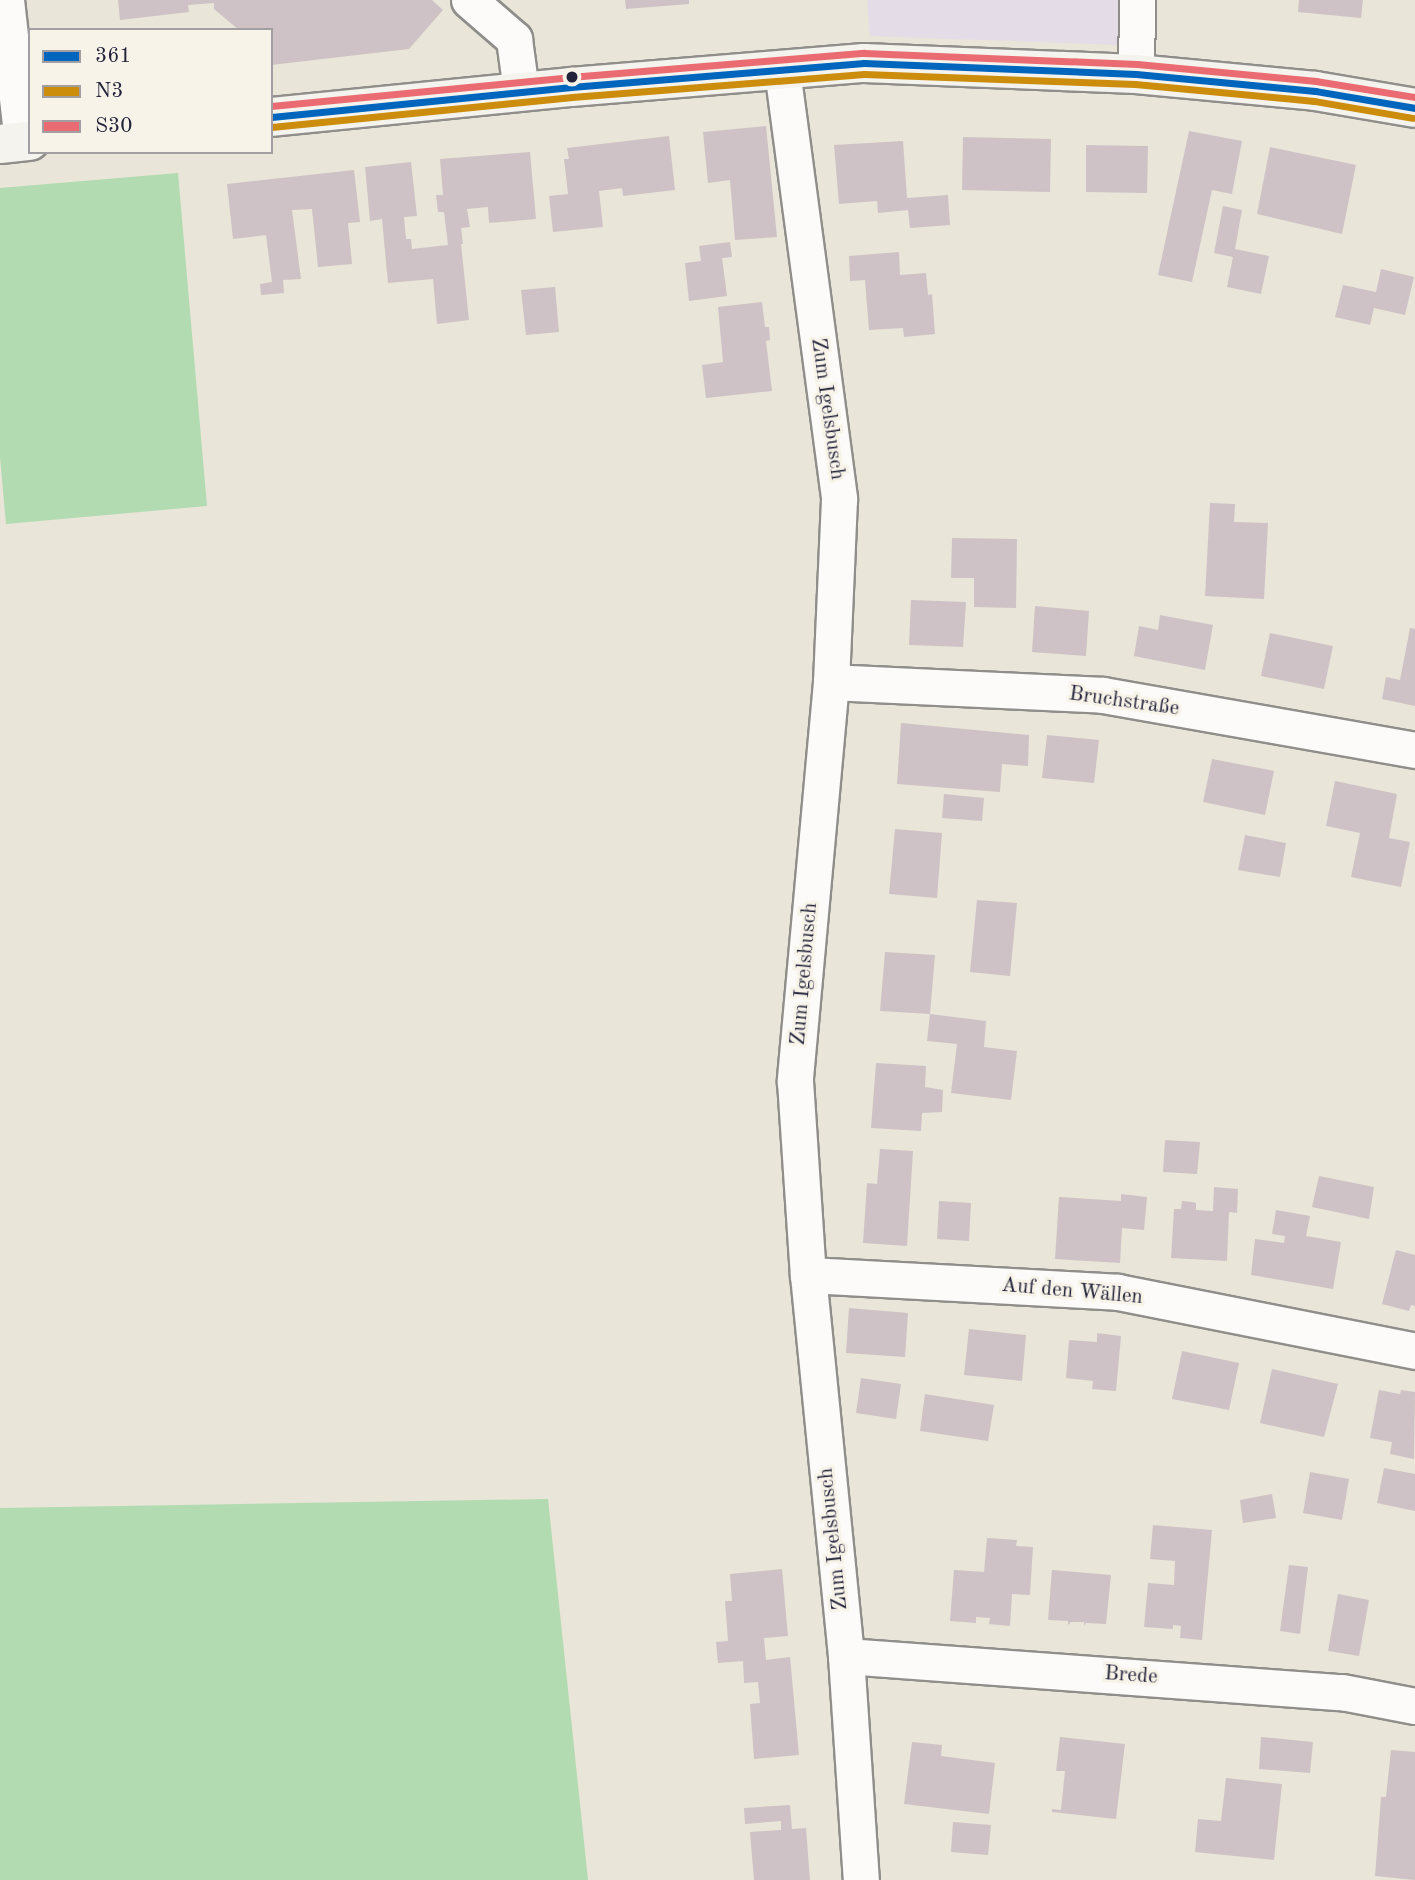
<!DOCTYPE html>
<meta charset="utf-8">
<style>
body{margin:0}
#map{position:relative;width:1415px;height:1880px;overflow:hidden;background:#e9e5d8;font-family:"Old Standard TT",serif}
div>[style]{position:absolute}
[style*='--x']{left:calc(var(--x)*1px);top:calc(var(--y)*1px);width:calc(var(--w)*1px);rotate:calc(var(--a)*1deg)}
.built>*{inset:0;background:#e4dce7}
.green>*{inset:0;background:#b2dbb1}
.building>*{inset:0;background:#cec2c6}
.roads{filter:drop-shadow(2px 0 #8f8e8b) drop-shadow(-2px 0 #8f8e8b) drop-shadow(0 2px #8f8e8b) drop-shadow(0 -2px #8f8e8b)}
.street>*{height:35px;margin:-17.5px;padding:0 17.5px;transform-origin:17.5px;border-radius:17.5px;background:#fcfbf9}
.secondary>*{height:38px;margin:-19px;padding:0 19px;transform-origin:19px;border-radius:19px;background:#f5f3ee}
.bus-1>*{height:7px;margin:-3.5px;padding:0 3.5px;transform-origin:3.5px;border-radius:3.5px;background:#0065bd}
.bus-2>*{height:7px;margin:-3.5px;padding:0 3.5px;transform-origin:3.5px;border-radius:3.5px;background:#cc8c0c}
.bus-3>*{height:7px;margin:-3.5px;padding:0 3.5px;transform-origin:3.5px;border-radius:3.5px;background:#ea6c72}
.dots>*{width:19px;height:19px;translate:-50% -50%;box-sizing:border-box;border:4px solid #f7f3e8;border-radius:50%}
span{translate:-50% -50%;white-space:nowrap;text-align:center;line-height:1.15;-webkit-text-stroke:6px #f7f3e8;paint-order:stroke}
.street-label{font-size:21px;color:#22223b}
.legend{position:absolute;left:28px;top:28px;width:245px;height:126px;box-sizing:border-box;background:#f7f3e8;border:2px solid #a29fa3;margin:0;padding:9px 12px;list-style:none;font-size:21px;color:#22223b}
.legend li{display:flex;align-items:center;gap:14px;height:35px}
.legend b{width:35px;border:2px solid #a29fa3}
</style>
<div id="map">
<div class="built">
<div style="clip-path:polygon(867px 0,1121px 0,1120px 45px,870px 36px)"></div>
</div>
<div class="green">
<div style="clip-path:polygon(178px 173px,207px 506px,6px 524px,0 457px,0 188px)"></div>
<div style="clip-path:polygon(548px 1499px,588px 1880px,0 1880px,0 1508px)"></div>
</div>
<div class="building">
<div style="clip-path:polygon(118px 0,432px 0,443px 10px,409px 49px,271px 65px,271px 30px,239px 30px,214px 9px,214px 3px,188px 5px,189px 12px,120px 20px)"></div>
<div style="clip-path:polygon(625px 0,689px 0,689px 4px,626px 9px)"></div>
<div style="clip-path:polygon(1299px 0,1363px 0,1361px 18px,1298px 12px)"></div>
<div style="clip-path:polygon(766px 126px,777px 237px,735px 240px,730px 180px,708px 183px,703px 132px)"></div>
<div style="clip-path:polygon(1189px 131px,1242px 141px,1232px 194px,1212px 190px,1192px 282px,1158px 275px)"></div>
<div style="clip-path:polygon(669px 136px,675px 190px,623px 196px,622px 188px,599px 191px,603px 227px,553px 232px,549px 196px,568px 194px,564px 159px,569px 159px,567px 148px)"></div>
<div style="clip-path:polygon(963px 137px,1051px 139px,1050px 192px,962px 190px)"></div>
<div style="clip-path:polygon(903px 141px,907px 198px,948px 195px,950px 225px,910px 228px,908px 210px,878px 213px,877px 201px,839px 204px,834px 145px)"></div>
<div style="clip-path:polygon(1086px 145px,1148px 146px,1147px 193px,1086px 192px)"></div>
<div style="clip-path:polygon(1270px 147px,1356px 165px,1342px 234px,1257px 214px)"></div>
<div style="clip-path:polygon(530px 152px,536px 219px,489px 223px,488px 207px,467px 209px,470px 227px,461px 228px,463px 244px,461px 244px,469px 320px,437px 324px,433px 279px,388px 283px,382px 219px,370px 221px,365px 167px,411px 162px,417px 216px,404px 217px,406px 239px,411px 239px,412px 249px,448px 245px,444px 212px,438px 212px,436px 195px,443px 195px,440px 159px)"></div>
<div style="clip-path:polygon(354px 170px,360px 222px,348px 223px,352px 264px,318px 267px,312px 209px,292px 210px,301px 279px,283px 280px,284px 293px,261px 295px,260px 284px,272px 282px,266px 235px,233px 239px,227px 184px)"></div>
<div style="clip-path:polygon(1223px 206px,1242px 210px,1235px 249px,1269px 256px,1261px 294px,1227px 287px,1233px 257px,1214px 253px)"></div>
<div style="clip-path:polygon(730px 242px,732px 257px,722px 258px,727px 296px,689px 301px,685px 263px,701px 261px,699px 246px)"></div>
<div style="clip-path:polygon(899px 252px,900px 275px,926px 273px,928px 295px,932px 294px,935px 334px,904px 337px,903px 328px,869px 330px,865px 280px,850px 281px,849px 256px)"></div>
<div style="clip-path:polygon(1381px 269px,1414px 277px,1405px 315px,1374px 308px,1370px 325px,1335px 317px,1343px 285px,1376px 292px)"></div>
<div style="clip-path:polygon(555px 287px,559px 332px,526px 335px,521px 290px)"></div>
<div style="clip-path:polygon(762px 302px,765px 327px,769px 327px,770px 340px,766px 341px,772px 391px,706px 398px,702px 365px,723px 362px,718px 307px)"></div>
<div style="clip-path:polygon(1210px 503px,1235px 504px,1234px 522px,1268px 523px,1264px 599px,1205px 596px)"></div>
<div style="clip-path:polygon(952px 538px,1017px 539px,1016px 608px,974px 607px,974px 578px,951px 578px)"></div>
<div style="clip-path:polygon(911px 600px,966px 602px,963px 647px,909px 645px)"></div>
<div style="clip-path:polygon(1035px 606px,1089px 611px,1086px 656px,1032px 652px)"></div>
<div style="clip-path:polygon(1160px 615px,1213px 625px,1205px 670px,1134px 656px,1139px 626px,1158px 630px)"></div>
<div style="clip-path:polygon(1410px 628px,1415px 629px,1415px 706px,1382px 699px,1386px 677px,1400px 680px)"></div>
<div style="clip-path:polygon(1270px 633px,1333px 646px,1324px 689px,1261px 676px)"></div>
<div style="clip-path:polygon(901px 723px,1029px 735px,1028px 766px,1002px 764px,1000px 792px,897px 784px)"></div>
<div style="clip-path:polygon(1047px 735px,1099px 740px,1094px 783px,1042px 778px)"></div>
<div style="clip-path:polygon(1212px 759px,1274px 771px,1265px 815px,1203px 802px)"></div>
<div style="clip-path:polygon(1335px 781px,1397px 794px,1389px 838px,1410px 842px,1401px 887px,1351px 877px,1360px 833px,1326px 826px)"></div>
<div style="clip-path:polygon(944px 794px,984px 798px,982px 821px,942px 818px)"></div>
<div style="clip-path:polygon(895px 829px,942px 833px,937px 898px,889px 894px)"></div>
<div style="clip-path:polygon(1245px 835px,1286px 843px,1280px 877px,1238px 870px)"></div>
<div style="clip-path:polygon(977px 900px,1017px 903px,1010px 976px,970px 972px)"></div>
<div style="clip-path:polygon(885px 952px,935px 955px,930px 1014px,880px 1011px)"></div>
<div style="clip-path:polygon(930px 1014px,986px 1021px,984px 1047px,1017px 1051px,1011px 1100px,951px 1093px,957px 1044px,927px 1041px)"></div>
<div style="clip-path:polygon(876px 1063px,926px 1066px,925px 1087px,943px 1090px,942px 1112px,922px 1113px,921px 1131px,871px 1128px)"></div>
<div style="clip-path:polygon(1165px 1140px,1200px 1142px,1197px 1174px,1163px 1172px)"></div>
<div style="clip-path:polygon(880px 1149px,913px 1151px,907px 1246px,863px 1243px,867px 1183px,877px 1184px)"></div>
<div style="clip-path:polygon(1319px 1176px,1374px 1187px,1369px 1219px,1312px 1207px)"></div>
<div style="clip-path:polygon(1214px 1187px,1238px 1189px,1237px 1213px,1229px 1212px,1227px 1261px,1171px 1258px,1174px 1209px,1181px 1209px,1182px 1201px,1192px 1202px,1196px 1203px,1196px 1210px,1213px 1211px)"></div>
<div style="clip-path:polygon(1121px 1194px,1147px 1197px,1144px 1230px,1122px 1228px,1120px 1263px,1055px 1259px,1059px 1197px,1121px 1201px)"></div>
<div style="clip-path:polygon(939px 1201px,971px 1203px,969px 1241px,937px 1239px)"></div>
<div style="clip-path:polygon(1276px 1210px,1310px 1216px,1306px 1236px,1341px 1242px,1333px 1289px,1251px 1275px,1255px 1239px,1284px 1243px,1285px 1236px,1272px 1234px)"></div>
<div style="clip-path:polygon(1396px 1250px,1415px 1255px,1415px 1306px,1411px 1305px,1409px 1311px,1382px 1304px)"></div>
<div style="clip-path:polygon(849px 1308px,908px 1313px,905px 1357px,846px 1353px)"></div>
<div style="clip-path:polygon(969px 1329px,1026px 1335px,1022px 1381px,964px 1375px)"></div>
<div style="clip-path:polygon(1097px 1333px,1121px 1336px,1116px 1391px,1092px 1389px,1093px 1381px,1066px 1378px,1069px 1340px,1097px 1342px)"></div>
<div style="clip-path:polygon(1182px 1351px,1239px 1363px,1229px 1410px,1172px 1399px)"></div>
<div style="clip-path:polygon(1272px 1369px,1338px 1384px,1324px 1437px,1260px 1423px)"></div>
<div style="clip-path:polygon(861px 1378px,901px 1384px,896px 1419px,856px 1413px)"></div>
<div style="clip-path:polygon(1379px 1390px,1400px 1394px,1401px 1390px,1415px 1392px,1414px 1459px,1390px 1454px,1392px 1442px,1370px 1438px)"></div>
<div style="clip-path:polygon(925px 1394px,994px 1405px,988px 1441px,920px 1431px)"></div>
<div style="clip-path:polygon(1384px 1468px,1415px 1474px,1415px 1511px,1377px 1503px)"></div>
<div style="clip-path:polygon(1310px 1472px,1349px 1479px,1342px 1520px,1303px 1513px)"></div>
<div style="clip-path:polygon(1272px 1494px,1276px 1518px,1243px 1523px,1240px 1500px)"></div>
<div style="clip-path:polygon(1153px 1525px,1212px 1530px,1202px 1640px,1180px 1638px,1181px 1626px,1173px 1625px,1173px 1629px,1144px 1627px,1148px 1583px,1174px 1585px,1175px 1561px,1150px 1559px)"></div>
<div style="clip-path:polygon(987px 1538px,1017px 1540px,1016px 1546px,1033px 1547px,1030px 1595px,1012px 1594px,1010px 1626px,989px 1624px,990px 1618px,976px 1617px,976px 1623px,950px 1621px,954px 1570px,984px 1572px)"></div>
<div style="clip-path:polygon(1289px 1565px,1308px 1567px,1300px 1634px,1280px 1631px)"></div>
<div style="clip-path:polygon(782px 1569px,788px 1636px,764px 1638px,766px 1660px,790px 1657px,799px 1755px,754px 1759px,750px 1704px,760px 1703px,758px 1682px,744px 1683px,743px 1661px,718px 1663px,716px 1642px,728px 1641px,725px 1601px,732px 1601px,730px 1574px)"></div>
<div style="clip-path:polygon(1052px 1570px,1111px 1575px,1106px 1624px,1086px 1623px,1084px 1626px,1084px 1622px,1071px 1622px,1068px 1625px,1068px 1621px,1048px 1620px)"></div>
<div style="clip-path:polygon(1338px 1594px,1369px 1600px,1359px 1656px,1328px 1651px)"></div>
<div style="clip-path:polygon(1060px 1737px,1125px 1744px,1116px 1819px,1052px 1812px,1052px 1809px,1061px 1810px,1065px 1771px,1056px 1771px)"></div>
<div style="clip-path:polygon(1261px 1737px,1313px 1742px,1310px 1773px,1259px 1769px)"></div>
<div style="clip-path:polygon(912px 1742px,942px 1745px,941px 1756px,995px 1763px,989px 1814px,904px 1804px)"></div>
<div style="clip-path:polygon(1391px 1750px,1415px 1752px,1415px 1880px,1375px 1876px,1381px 1797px,1386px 1797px)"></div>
<div style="clip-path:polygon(1226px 1778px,1282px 1784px,1274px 1860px,1195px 1852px,1198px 1819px,1221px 1821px)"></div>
<div style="clip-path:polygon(790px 1805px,792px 1829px,806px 1828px,810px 1880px,754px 1880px,750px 1832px,781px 1830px,781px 1821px,745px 1824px,744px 1808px)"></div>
<div style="clip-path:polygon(953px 1822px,991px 1825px,988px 1855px,951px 1852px)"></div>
</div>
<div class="roads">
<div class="street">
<div style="--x:6;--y:0;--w:143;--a:83.6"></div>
<div style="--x:469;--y:0;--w:60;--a:40.9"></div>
<div style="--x:514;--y:39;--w:52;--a:82.3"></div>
<div style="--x:782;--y:70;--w:433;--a:82.4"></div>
<div style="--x:839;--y:499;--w:183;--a:92.5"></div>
<div style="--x:831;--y:682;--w:401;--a:95.2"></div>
<div style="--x:795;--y:1081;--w:194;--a:86.2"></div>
<div style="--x:808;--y:1275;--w:383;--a:84.3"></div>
<div style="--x:846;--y:1656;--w:225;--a:86.2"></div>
<div style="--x:1136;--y:74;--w:74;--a:-89.2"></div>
<div style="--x:831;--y:682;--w:272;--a:2.7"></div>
<div style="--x:1103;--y:695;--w:317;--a:10"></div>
<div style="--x:808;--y:1275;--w:310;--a:3.1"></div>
<div style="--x:1118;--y:1292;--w:303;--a:11.2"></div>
<div style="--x:846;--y:1656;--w:497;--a:4.2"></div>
<div style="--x:1342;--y:1692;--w:74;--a:10.9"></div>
</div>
<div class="secondary">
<div style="--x:271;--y:117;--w:301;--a:-5.7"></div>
<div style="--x:571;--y:87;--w:294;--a:-4.7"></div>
<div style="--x:864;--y:63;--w:272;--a:2.3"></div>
<div style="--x:1136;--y:74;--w:180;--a:5.4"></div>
<div style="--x:1315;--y:91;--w:101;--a:9.6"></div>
<div style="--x:0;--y:144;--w:30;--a:-6"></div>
</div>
</div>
<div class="bus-1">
<div style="--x:271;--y:117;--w:301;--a:-5.7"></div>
<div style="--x:571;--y:87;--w:294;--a:-4.7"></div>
<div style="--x:864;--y:63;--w:272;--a:2.3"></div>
<div style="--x:1136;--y:74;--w:180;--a:5.4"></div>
<div style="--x:1315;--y:91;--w:101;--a:9.6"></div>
</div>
<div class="bus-2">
<div style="--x:272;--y:127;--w:301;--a:-5.7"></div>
<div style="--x:572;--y:97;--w:293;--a:-4.5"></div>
<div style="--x:864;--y:74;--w:271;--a:2.1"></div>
<div style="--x:1135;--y:84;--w:180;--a:5.4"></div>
<div style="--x:1314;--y:101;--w:100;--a:9.7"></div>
</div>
<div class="bus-3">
<div style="--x:271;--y:106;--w:300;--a:-5.5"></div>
<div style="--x:570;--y:77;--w:295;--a:-4.7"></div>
<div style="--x:864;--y:53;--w:273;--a:2.3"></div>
<div style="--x:1137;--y:64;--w:180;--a:5.4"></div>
<div style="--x:1316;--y:81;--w:100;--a:9.2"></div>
</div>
<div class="dots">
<div style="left:572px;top:77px;background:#22223b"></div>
</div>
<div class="street-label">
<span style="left:827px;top:409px;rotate:82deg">Zum Igelsbusch</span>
<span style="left:1124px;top:702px;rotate:8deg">Bruchstraße</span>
<span style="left:805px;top:974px;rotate:-85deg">Zum Igelsbusch</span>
<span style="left:1072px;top:1292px;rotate:5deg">Auf den Wällen</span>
<span style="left:834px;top:1539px;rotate:-96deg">Zum Igelsbusch</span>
<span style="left:1131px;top:1676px;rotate:4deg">Brede</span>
</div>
<ul class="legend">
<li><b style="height:9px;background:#0065bd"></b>361</li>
<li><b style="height:9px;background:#cc8c0c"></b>N3</li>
<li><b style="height:9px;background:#ea6c72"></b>S30</li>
</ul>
</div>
